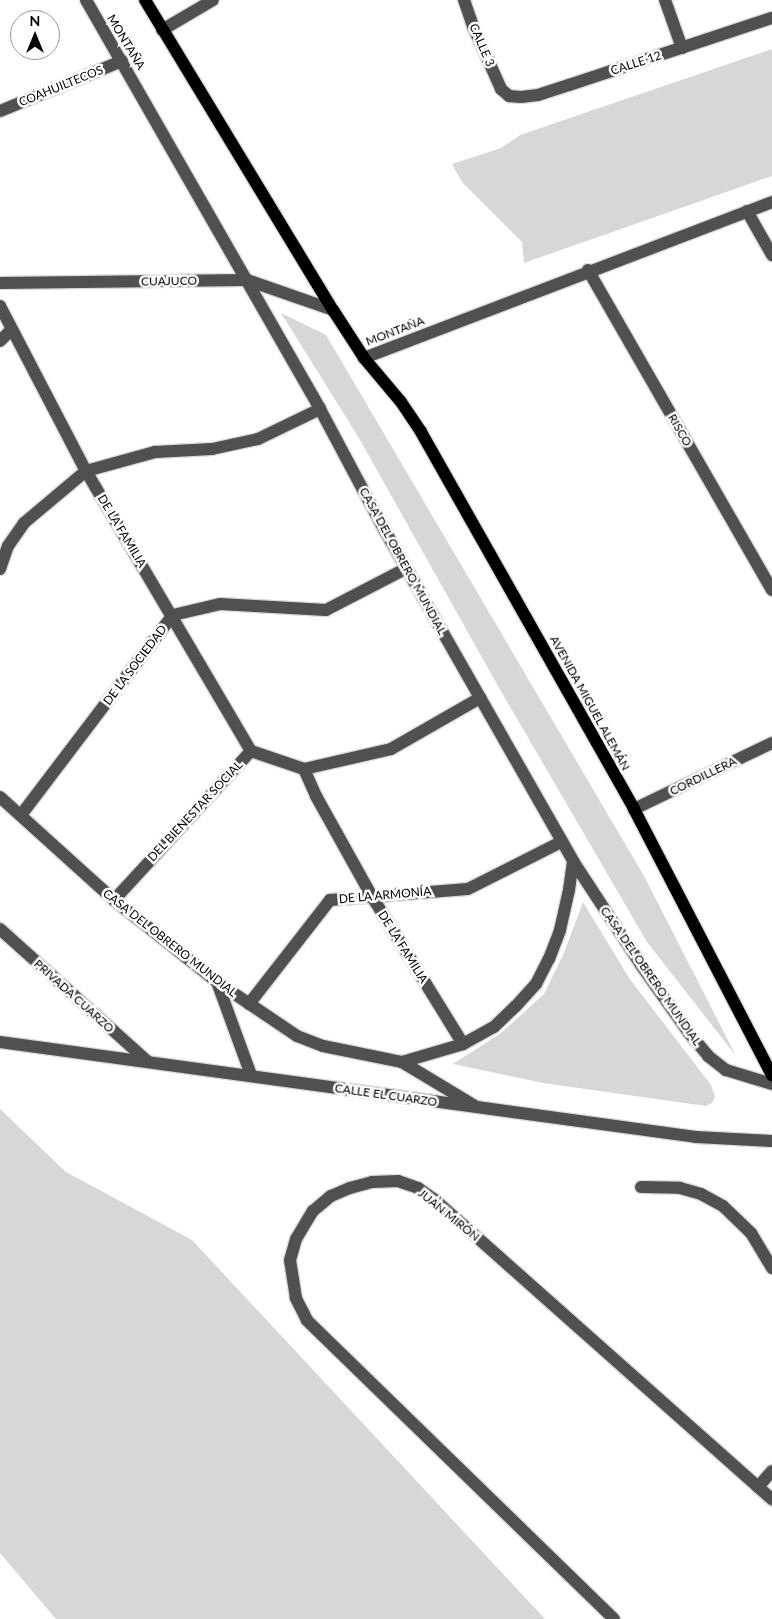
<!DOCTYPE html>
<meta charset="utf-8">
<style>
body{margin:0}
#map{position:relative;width:772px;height:1619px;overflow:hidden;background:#fff;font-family:Lato,sans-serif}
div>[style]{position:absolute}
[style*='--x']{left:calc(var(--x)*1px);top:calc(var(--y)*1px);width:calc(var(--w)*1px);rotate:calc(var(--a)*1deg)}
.green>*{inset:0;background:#d7d7d7}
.roads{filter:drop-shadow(1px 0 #dbdbdb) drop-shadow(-1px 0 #dbdbdb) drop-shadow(0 1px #dbdbdb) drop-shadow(0 -1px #dbdbdb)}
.minor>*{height:12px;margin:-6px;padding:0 6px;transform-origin:6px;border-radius:6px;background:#505050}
.major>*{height:12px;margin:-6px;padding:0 6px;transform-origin:6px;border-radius:6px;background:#000}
span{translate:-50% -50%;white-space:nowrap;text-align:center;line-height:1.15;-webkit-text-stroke:5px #fff;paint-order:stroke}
.street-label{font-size:12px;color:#000}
.north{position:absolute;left:10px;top:10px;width:50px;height:50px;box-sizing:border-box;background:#fff;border:1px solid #999;border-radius:50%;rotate:0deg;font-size:14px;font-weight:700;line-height:20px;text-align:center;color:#000}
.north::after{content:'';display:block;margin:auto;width:18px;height:22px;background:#000;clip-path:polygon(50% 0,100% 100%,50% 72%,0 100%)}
</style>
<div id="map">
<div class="green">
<div style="clip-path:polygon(772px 49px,772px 176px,524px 263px,522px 242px,462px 182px,452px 164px,501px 148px,520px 135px)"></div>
<div style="clip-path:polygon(281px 313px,326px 335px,644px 876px,736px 1056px,647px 942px,498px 686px,359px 438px)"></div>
<div style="clip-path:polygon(583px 902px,629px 978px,711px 1085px,715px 1097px,712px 1103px,706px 1106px,543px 1083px,453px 1064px,501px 1033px,544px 994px,564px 953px)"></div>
<div style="clip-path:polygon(0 1109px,66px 1172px,192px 1240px,545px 1619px,56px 1619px,0 1553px)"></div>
</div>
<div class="roads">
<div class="minor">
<div style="--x:86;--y:0;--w:471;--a:60.2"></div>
<div style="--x:320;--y:409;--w:138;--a:62"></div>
<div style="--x:385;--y:531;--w:380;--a:60.3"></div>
<div style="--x:573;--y:861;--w:124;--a:56.8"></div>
<div style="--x:641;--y:965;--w:83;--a:54.8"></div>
<div style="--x:689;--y:1033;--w:30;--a:50"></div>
<div style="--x:708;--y:1056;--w:23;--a:38"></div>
<div style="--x:726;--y:1070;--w:48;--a:16.9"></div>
<div style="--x:464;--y:0;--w:28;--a:71"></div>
<div style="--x:473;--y:26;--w:69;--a:66"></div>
<div style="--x:501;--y:89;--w:11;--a:41"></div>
<div style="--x:509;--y:96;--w:12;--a:5"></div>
<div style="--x:521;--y:97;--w:17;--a:-7"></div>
<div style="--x:538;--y:95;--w:33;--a:-18"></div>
<div style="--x:569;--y:85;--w:214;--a:-18.3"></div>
<div style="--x:665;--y:0;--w:51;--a:70.5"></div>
<div style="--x:162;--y:30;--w:59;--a:-30.5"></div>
<div style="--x:0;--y:111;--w:132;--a:-22.3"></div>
<div style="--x:747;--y:211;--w:51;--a:60.4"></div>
<div style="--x:588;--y:270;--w:369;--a:60.1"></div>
<div style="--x:0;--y:283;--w:247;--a:-0.7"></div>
<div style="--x:247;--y:280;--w:91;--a:19.2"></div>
<div style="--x:0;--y:306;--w:186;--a:62.5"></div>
<div style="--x:86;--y:471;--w:325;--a:59.5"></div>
<div style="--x:0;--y:341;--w:16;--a:-45"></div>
<div style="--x:364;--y:358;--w:437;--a:-20.9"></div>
<div style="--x:0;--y:569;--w:24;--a:-71"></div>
<div style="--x:8;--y:546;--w:28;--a:-55"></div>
<div style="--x:24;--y:523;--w:81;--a:-40"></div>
<div style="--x:86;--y:471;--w:72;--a:-15.4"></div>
<div style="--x:155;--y:452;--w:57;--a:-3"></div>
<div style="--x:212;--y:449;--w:47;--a:-12.3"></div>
<div style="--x:258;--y:439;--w:69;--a:-25.8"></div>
<div style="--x:304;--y:769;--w:30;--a:66"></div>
<div style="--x:316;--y:796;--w:113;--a:60.9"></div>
<div style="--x:371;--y:895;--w:175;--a:58.3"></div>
<div style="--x:0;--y:797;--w:154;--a:42.1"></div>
<div style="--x:114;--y:900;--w:132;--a:38.5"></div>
<div style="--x:217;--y:982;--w:97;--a:34"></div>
<div style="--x:297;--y:1036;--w:28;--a:21"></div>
<div style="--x:323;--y:1046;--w:81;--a:11.4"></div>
<div style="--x:402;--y:1062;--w:64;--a:-16.4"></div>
<div style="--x:463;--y:1044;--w:35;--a:-29"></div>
<div style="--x:494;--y:1027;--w:30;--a:-44"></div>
<div style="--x:516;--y:1006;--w:30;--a:-48"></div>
<div style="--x:536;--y:984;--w:28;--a:-63"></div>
<div style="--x:549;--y:959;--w:31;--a:-69"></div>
<div style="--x:560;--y:930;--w:41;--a:-77.3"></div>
<div style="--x:569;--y:890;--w:29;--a:-82"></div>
<div style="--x:634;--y:809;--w:153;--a:-25.6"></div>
<div style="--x:21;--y:815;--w:251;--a:-52.8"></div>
<div style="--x:173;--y:615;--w:48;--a:-13.2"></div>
<div style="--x:220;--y:604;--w:106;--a:3.2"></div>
<div style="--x:326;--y:610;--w:91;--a:-27.4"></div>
<div style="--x:114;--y:900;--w:202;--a:-47.4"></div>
<div style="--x:251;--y:751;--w:56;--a:18.8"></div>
<div style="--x:304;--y:769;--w:89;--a:-12.9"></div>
<div style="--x:391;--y:749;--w:103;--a:-29.8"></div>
<div style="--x:0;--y:929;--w:199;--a:41.9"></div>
<div style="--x:217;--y:982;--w:99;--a:69.9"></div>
<div style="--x:249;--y:1004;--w:132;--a:-52.1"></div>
<div style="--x:330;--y:900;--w:138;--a:-4.6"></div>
<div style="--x:468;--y:889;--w:104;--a:-26.8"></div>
<div style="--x:0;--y:1042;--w:702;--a:7.77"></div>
<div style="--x:696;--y:1137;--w:76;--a:3"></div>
<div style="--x:402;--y:1062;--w:85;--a:31.1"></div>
<div style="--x:641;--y:1187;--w:39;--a:1"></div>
<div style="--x:680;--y:1188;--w:22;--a:16"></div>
<div style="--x:701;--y:1194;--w:25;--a:29"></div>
<div style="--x:723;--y:1206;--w:39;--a:44"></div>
<div style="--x:751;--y:1233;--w:41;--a:59"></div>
<div style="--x:758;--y:1487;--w:21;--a:-49"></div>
<div style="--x:614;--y:1619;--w:429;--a:-135.8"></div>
<div style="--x:307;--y:1320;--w:25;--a:-117"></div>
<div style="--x:296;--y:1298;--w:38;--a:-99"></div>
<div style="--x:290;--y:1260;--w:22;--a:-74"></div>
<div style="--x:296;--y:1239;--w:33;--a:-59"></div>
<div style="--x:313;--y:1211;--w:23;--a:-40"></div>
<div style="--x:331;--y:1196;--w:21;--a:-23"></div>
<div style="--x:350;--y:1188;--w:23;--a:-15"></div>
<div style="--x:372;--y:1182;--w:26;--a:-2"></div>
<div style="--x:398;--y:1181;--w:21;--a:19"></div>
<div style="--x:418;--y:1188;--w:21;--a:35"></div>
<div style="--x:435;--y:1200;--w:451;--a:41.6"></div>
</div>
<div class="major">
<div style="--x:145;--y:0;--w:363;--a:58.8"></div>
<div style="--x:333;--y:310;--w:57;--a:57.1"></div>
<div style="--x:364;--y:358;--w:57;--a:49.9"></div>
<div style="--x:401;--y:402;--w:36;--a:56"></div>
<div style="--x:421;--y:432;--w:433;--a:60.5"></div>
<div style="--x:634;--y:809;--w:300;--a:62.6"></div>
</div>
</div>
<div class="street-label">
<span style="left:126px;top:42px;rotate:59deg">MONTAÑA</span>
<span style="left:482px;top:45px;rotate:67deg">CALLE 3</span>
<span style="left:636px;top:63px;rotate:-18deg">CALLE 12</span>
<span style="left:61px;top:86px;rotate:-22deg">COAHUILTECOS</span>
<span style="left:169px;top:281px;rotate:-1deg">CUAJUCO</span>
<span style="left:395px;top:331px;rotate:-21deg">MONTAÑA</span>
<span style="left:680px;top:430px;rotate:60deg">RISCO</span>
<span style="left:122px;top:531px;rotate:59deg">DE LA FAMILIA</span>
<span style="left:403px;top:561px;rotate:61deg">CASA DEL OBRERO MUNDIAL</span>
<span style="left:135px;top:665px;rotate:-53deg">DE LA SOCIEDAD</span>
<span style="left:590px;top:703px;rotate:61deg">AVENIDA MIGUEL ALEMÁN</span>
<span style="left:703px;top:776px;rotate:-26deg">CORDILLERA</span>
<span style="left:195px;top:811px;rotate:-47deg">DEL BIENESTAR SOCIAL</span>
<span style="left:385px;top:895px;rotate:-5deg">DE LA ARMONÍA</span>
<span style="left:170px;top:943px;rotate:38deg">CASA DEL OBRERO MUNDIAL</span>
<span style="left:403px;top:947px;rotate:58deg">DE LA FAMILIA</span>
<span style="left:651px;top:976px;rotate:55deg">CASA DEL OBRERO MUNDIAL</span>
<span style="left:74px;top:996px;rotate:42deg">PRIVADA CUARZO</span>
<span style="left:386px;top:1095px;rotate:8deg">CALLE EL CUARZO</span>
<span style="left:449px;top:1215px;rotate:39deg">JUAN MIRÓN</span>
</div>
<div class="north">N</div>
</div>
